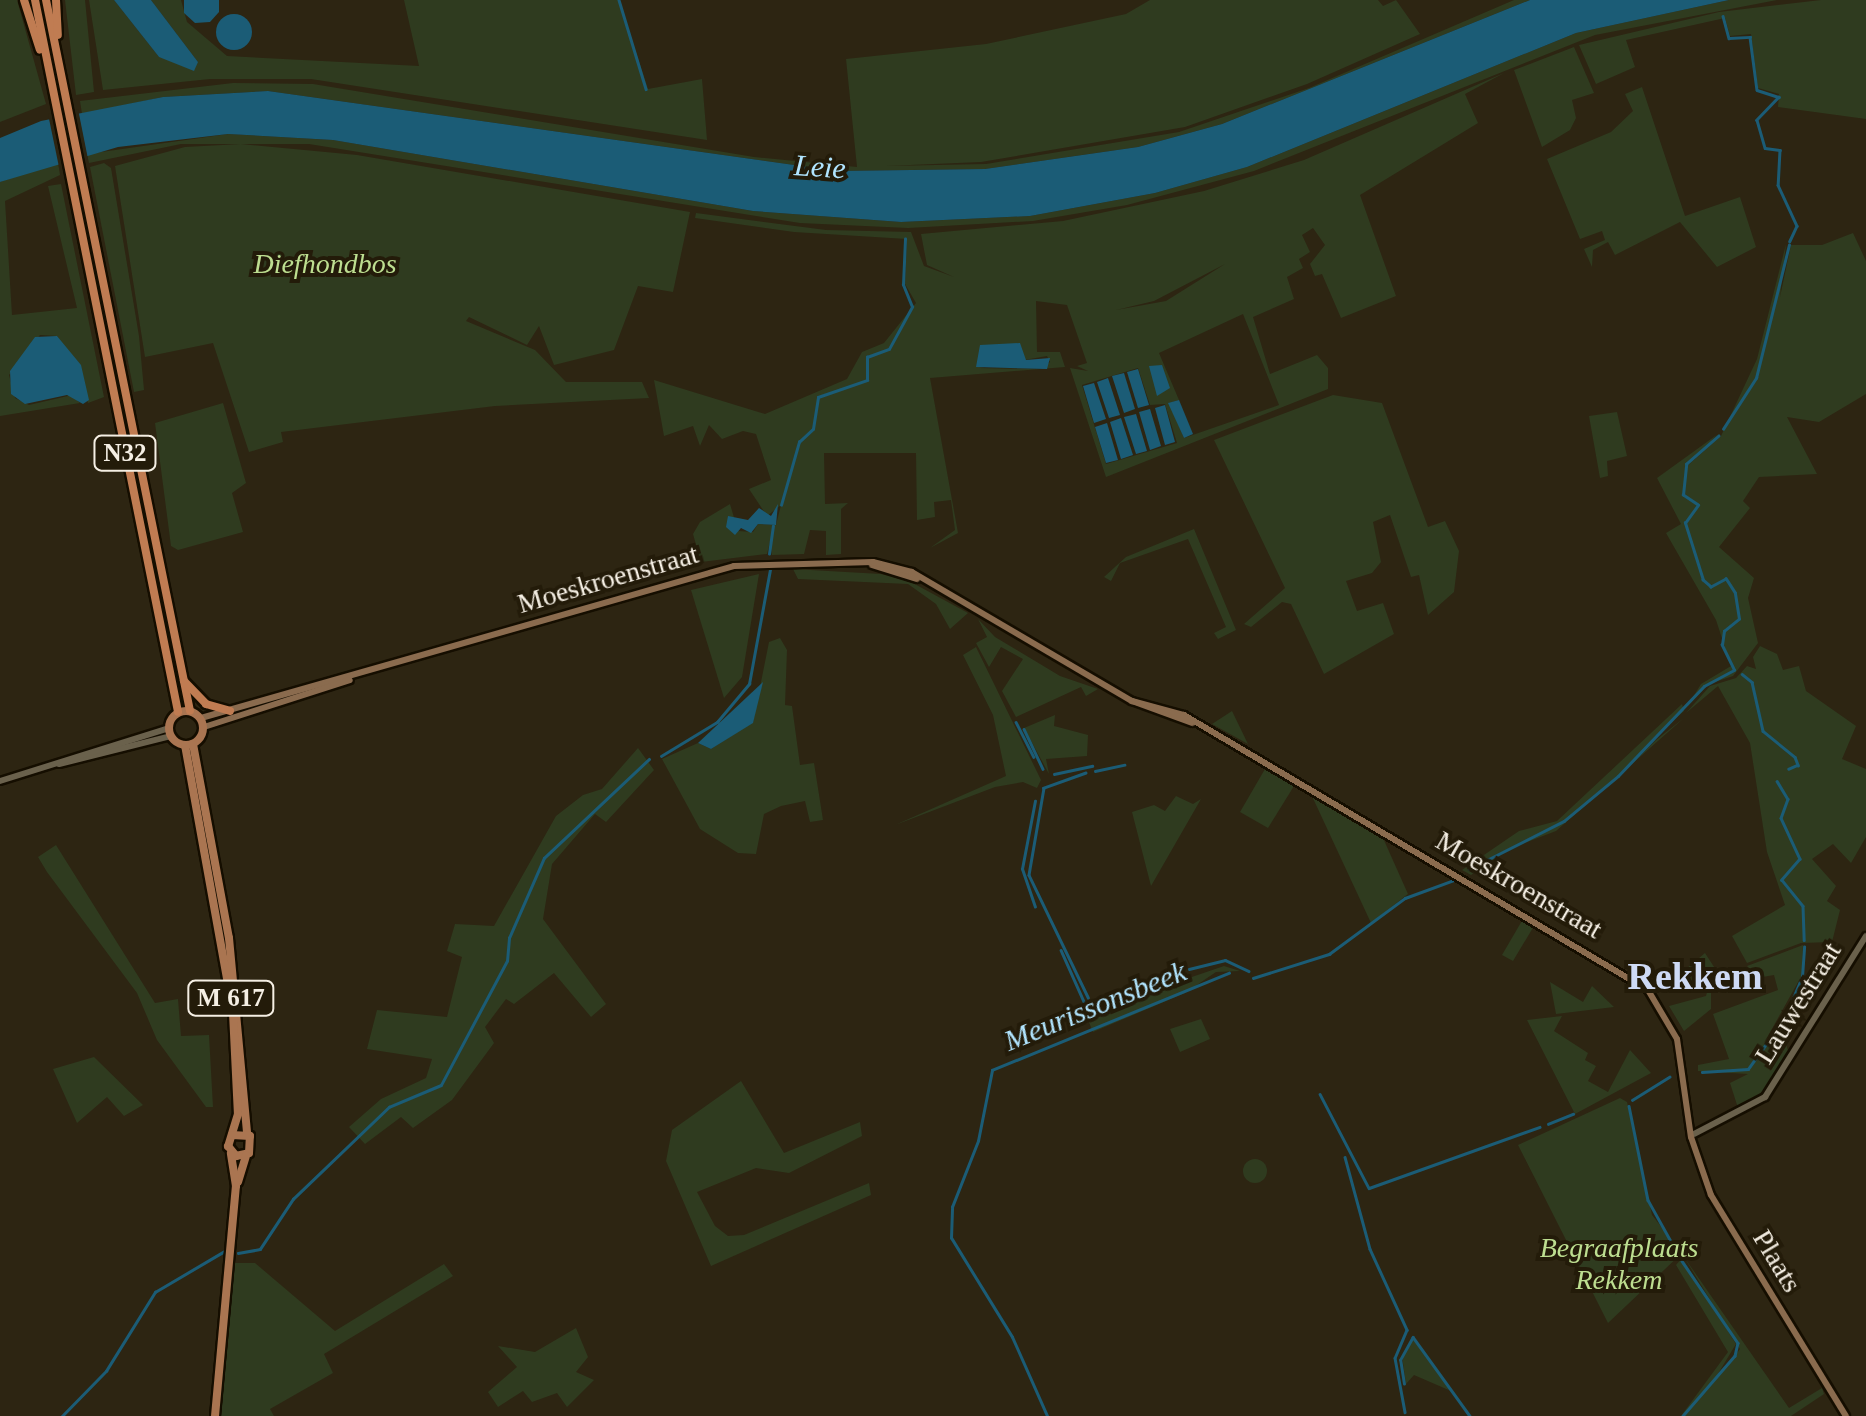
<!DOCTYPE html>
<style>
body{margin:0}
#map{position:relative;width:1866px;height:1416px;overflow:hidden;background:#2d2512;font-family:Georgia,serif}
div>[style]{position:absolute}
[style*='--x']{left:calc(var(--x)*1px);top:calc(var(--y)*1px);width:calc(var(--w)*1px);rotate:calc(var(--a)*1deg)}
.green>*{inset:0;background:#2f3b1f}
.round{border-radius:50%}
.water>*{inset:0;background:#1b5c76}
.pier>*{inset:0;background:#2d2512}
.stream>*{height:2.5px;margin:-1.25px;padding:0 1.25px;transform-origin:1.25px;border-radius:1.25px;background:#1b5c76}
.roads{filter:drop-shadow(2px 0 #150e00) drop-shadow(-2px 0 #150e00) drop-shadow(0 2px #150e00) drop-shadow(0 -2px #150e00)}
.tertiary>*{height:6px;margin:-3px;padding:0 3px;transform-origin:3px;border-radius:3px;background:#6a614c}
.secondary>*{height:6px;margin:-3px;padding:0 3px;transform-origin:3px;border-radius:3px;background:#8a6b4e}
.primary>*{height:8px;margin:-4px;padding:0 4px;transform-origin:4px;border-radius:4px;background:#aa7551}
.primary>.ring{margin:-4px;padding:0;box-sizing:content-box;background:none;border:8px solid #aa7551;border-radius:50%}
.trunk>*{height:8px;margin:-4px;padding:0 4px;transform-origin:4px;border-radius:4px;background:#c07c52}
span{translate:-50% -50%;white-space:nowrap;text-align:center;line-height:1.15;-webkit-text-stroke:8px #231b09;paint-order:stroke}
.shield-label span{padding:2px 8px;background:#231b09;border:2px solid;border-radius:8px;-webkit-text-stroke-width:0}
.shield-label{font-size:25px;color:#f5efe4;font-weight:700}
.park-label{font-size:28px;color:#bdde90;font-style:italic}
.street-label{font-size:28px;color:#f5efe4}
.water-label{font-size:30px;color:#b1e5ff;font-style:italic}
.district-label{font-size:38px;color:#cedaf5;font-weight:700}
</style>
<div id="map">
<div class="green">
<div style="clip-path:polygon(0 0,17px 0,46px 104px,0 122px)"></div>
<div style="clip-path:polygon(65px 0,85px 0,94px 92px,76px 95px)"></div>
<div style="clip-path:polygon(89px 0,114px 0,159px 57px,198px 62px,151px 0,181px 0,187px 22px,227px 56px,419px 66px,404px 0,619px 0,648px 89px,702px 79px,707px 140px,311px 79px,210px 79px,103px 90px)"></div>
<div style="clip-path:polygon(1150px 0,1378px 0,1383px 6px,1396px 0,1420px 34px,1307px 84px,1185px 127px,981px 162px,886px 166px,986px 164px,1179px 132px,1309px 88px,1514px 0,1530px 0,1222px 124px,1138px 147px,985px 169px,837px 171px,268px 91px,163px 97px,82px 114px,80px 101px,233px 83px,313px 84px,754px 157px,857px 167px,846px 59px,986px 44px,1126px 14px)"></div>
<div style="clip-path:polygon(1729px 0,1777px 0,1595px 35px,1254px 171px,1127px 205px,1033px 221px,908px 228px,800px 223px,309px 144px,181px 144px,89px 163px,87px 154px,228px 134px,333px 140px,753px 211px,901px 222px,1030px 216px,1155px 193px,1247px 167px,1576px 33px)"></div>
<div style="clip-path:polygon(1821px 0,1866px 0,1866px 119px,1778px 107px,1779px 94px,1758px 88px,1751px 34px,1730px 36px,1725px 18px,1626px 40px,1635px 67px,1596px 84px,1579px 45px,1719px 12px)"></div>
<div style="clip-path:polygon(1574px 47px,1594px 93px,1572px 100px,1576px 118px,1570px 130px,1542px 147px,1514px 70px)"></div>
<div style="clip-path:polygon(evenodd,1504px 73px,1465px 94px,1478px 123px,1360px 195px,1396px 296px,1341px 318px,1322px 274px,1315px 276px,1310px 264px,1325px 245px,1313px 228px,1302px 235px,1310px 252px,1299px 259px,1303px 268px,1287px 277px,1294px 299px,1253px 317px,1270px 374px,1317px 355px,1328px 368px,1328px 389px,1106px 477px,1070px 368px,1088px 371px,1077px 366px,1087px 363px,1067px 305px,1036px 301px,1037px 352px,1060px 352px,1065px 367px,930px 378px,958px 533px,930px 548px,955px 530px,951px 500px,934px 502px,935px 517px,917px 520px,916px 453px,824px 453px,825px 504px,848px 503px,841px 509px,841px 554px,826px 555px,826px 531px,810px 530px,804px 554px,772px 555px,770px 542px,767px 554px,701px 562px,693px 534px,700px 522px,730px 504px,738px 531px,753px 532px,758px 524px,776px 525px,781px 505px,767px 516px,749px 489px,771px 480px,756px 434px,743px 431px,722px 439px,709px 425px,700px 446px,693px 426px,664px 436px,654px 380px,765px 414px,847px 379px,862px 352px,884px 343px,916px 303px,905px 284px,907px 239px,794px 232px,695px 218px,696px 213px,826px 230px,911px 232px,924px 266px,954px 277px,927px 265px,921px 234px,1063px 221px,1204px 191px,1304px 160px,1504px 73px,1225px 264px,1166px 301px,1116px 310px,1154px 301px,1225px 264px,1504px 73px,1243px 314px,1279px 405px,1184px 438px,1169px 403px,1179px 400px,1159px 353px,1243px 314px,1504px 73px,1047px 356px,1050px 362px,1041px 369px,979px 368px,1047px 356px,1504px 73px,1138px 368px,1150px 405px,1165px 404px,1177px 443px,1106px 464px,1082px 385px,1138px 368px)"></div>
<div style="clip-path:polygon(1642px 87px,1685px 216px,1740px 197px,1756px 247px,1717px 267px,1680px 222px,1615px 255px,1608px 242px,1593px 250px,1592px 267px,1584px 249px,1605px 240px,1602px 231px,1580px 239px,1547px 159px,1611px 132px,1633px 111px,1625px 94px)"></div>
<div style="clip-path:polygon(241px 144px,357px 155px,690px 212px,673px 292px,638px 286px,614px 350px,554px 365px,539px 326px,527px 345px,469px 317px,466px 321px,535px 350px,566px 382px,642px 382px,649px 398px,495px 406px,281px 432px,283px 442px,249px 452px,213px 343px,145px 357px,115px 166px,185px 147px)"></div>
<div style="clip-path:polygon(58px 162px,60px 175px,5px 201px,12px 315px,77px 308px,48px 186px,61px 184px,104px 397px,88px 403px,82px 379px,57px 336px,40px 335px,9px 375px,15px 398px,29px 405px,72px 395px,80px 403px,0 416px,0 182px)"></div>
<div style="clip-path:polygon(104px 163px,111px 168px,139px 336px,144px 390px,134px 392px,90px 167px)"></div>
<div style="clip-path:polygon(1853px 233px,1866px 261px,1866px 394px,1819px 422px,1787px 417px,1817px 474px,1759px 477px,1743px 501px,1750px 508px,1719px 547px,1754px 578px,1748px 598px,1758px 643px,1733px 676px,1709px 684px,1687px 707px,1701px 684px,1731px 666px,1716px 620px,1666px 533px,1681px 524px,1657px 478px,1718px 434px,1686px 467px,1721px 436px,1757px 359px,1786px 244px,1780px 297px,1791px 245px,1822px 245px)"></div>
<div style="clip-path:polygon(1333px 395px,1382px 403px,1428px 527px,1445px 521px,1459px 551px,1454px 592px,1428px 615px,1419px 575px,1411px 577px,1390px 515px,1373px 522px,1381px 562px,1372px 573px,1346px 581px,1357px 611px,1383px 603px,1394px 634px,1324px 674px,1291px 604px,1282px 602px,1251px 627px,1244px 624px,1285px 588px,1214px 440px)"></div>
<div style="clip-path:polygon(223px 403px,246px 483px,232px 493px,243px 532px,178px 550px,171px 546px,155px 423px)"></div>
<div style="clip-path:polygon(1617px 412px,1627px 456px,1607px 461px,1608px 476px,1600px 478px,1589px 416px)"></div>
<div style="clip-path:polygon(1194px 529px,1236px 630px,1218px 639px,1214px 633px,1226px 627px,1188px 539px,1120px 563px,1111px 581px,1104px 577px,1126px 557px)"></div>
<div style="clip-path:polygon(793px 569px,881px 574px,911px 582px,968px 613px,950px 629px,936px 604px,908px 584px,798px 579px)"></div>
<div style="clip-path:polygon(759px 574px,742px 677px,724px 698px,691px 590px)"></div>
<div style="clip-path:polygon(978px 619px,995px 637px,1060px 676px,1098px 689px,1086px 696px,1081px 687px,1016px 717px,1002px 691px,1023px 659px,1001px 647px,989px 667px,976px 643px,987px 637px)"></div>
<div style="clip-path:polygon(780px 638px,787px 650px,785px 705px,792px 706px,800px 765px,814px 763px,823px 820px,810px 822px,805px 801px,781px 806px,764px 814px,756px 854px,738px 853px,700px 829px,662px 759px,698px 743px,711px 749px,753px 722px,769px 642px)"></div>
<div style="clip-path:polygon(1760px 646px,1777px 654px,1783px 670px,1799px 666px,1806px 691px,1856px 726px,1842px 759px,1866px 769px,1866px 837px,1851px 863px,1833px 844px,1812px 859px,1836px 886px,1827px 901px,1840px 910px,1832px 942px,1801px 943px,1747px 963px,1732px 936px,1785px 905px,1767px 852px,1750px 743px,1718px 686px,1686px 713px,1710px 686px,1736px 678px,1747px 666px,1756px 669px,1753px 657px)"></div>
<div style="clip-path:polygon(976px 647px,1041px 780px,1037px 788px,1023px 782px,995px 787px,895px 825px,1006px 776px,993px 715px,963px 655px)"></div>
<div style="clip-path:polygon(1682px 704px,1684px 711px,1651px 741px,1636px 760px,1656px 740px,1684px 718px,1556px 831px,1509px 849px,1471px 875px,1462px 870px,1519px 831px,1557px 821px)"></div>
<div style="clip-path:polygon(1232px 711px,1248px 744px,1212px 724px)"></div>
<div style="clip-path:polygon(1055px 715px,1054px 726px,1088px 735px,1087px 756px,1046px 759px,1049px 774px,1024px 728px)"></div>
<div style="clip-path:polygon(638px 748px,654px 770px,606px 822px,595px 814px,552px 864px,543px 919px,606px 1004px,591px 1017px,554px 973px,514px 1004px,506px 999px,485px 1027px,494px 1043px,452px 1100px,413px 1128px,401px 1117px,365px 1144px,349px 1127px,381px 1099px,426px 1078px,432px 1059px,367px 1049px,377px 1010px,447px 1017px,462px 957px,447px 951px,455px 924px,494px 926px,556px 816px,583px 795px,602px 789px)"></div>
<div style="clip-path:polygon(1265px 769px,1294px 786px,1268px 828px,1240px 812px)"></div>
<div style="clip-path:polygon(1311px 794px,1383px 838px,1408px 894px,1371px 923px)"></div>
<div style="clip-path:polygon(1176px 796px,1193px 804px,1201px 799px,1151px 886px,1132px 812px,1154px 805px,1165px 811px)"></div>
<div style="clip-path:polygon(56px 845px,155px 1003px,178px 999px,181px 1036px,209px 1035px,213px 1107px,206px 1107px,157px 1040px,137px 993px,47px 872px,38px 857px)"></div>
<div style="clip-path:polygon(1523px 919px,1534px 926px,1513px 961px,1502px 955px)"></div>
<div style="clip-path:polygon(1803px 945px,1802px 975px,1768px 1036px,1774px 1045px,1786px 1044px,1789px 1054px,1765px 1092px,1738px 1108px,1730px 1083px,1748px 1074px,1698px 1071px,1698px 1065px,1729px 1059px,1713px 1014px,1778px 990px,1774px 975px,1757px 978px,1747px 966px)"></div>
<div style="clip-path:polygon(1705px 953px,1716px 970px,1687px 979px,1709px 975px,1705px 988px,1692px 981px,1666px 992px,1683px 980px,1661px 990px)"></div>
<div style="clip-path:polygon(1224px 966px,1240px 971px,1216px 972px,1185px 993px,1093px 1032px,1081px 1003px,1101px 1008px)"></div>
<div style="clip-path:polygon(1711px 977px,1711px 1009px,1684px 1031px,1669px 1006px,1706px 996px)"></div>
<div style="clip-path:polygon(1550px 982px,1583px 1002px,1592px 986px,1614px 1007px,1556px 1014px)"></div>
<div style="clip-path:polygon(1562px 1016px,1554px 1031px,1588px 1053px,1585px 1060px,1596px 1066px,1588px 1081px,1608px 1092px,1630px 1050px,1651px 1073px,1575px 1114px,1527px 1020px)"></div>
<div style="clip-path:polygon(1201px 1019px,1210px 1039px,1180px 1052px,1170px 1029px)"></div>
<div style="clip-path:polygon(94px 1057px,143px 1105px,124px 1116px,107px 1097px,77px 1123px,53px 1069px)"></div>
<div style="clip-path:polygon(741px 1081px,784px 1153px,860px 1122px,862px 1136px,789px 1173px,756px 1168px,697px 1192px,715px 1226px,728px 1236px,744px 1235px,869px 1183px,871px 1195px,711px 1266px,666px 1161px,672px 1130px)"></div>
<div style="clip-path:polygon(1620px 1098px,1627px 1102px,1652px 1215px,1682px 1253px,1608px 1323px,1518px 1145px)"></div>
<div class="round" style="left:1243px;top:1159px;width:24px;height:24px"></div>
<div style="clip-path:polygon(1684px 1257px,1789px 1408px,1822px 1388px,1824px 1394px,1791px 1416px,1681px 1416px,1728px 1352px,1676px 1265px,1682px 1258px,1736px 1344px,1710px 1387px,1740px 1349px)"></div>
<div style="clip-path:polygon(234px 1263px,255px 1263px,335px 1331px,444px 1264px,453px 1276px,324px 1354px,333px 1373px,270px 1409px,274px 1416px,221px 1416px)"></div>
<div style="clip-path:polygon(576px 1328px,588px 1357px,576px 1372px,594px 1380px,567px 1407px,557px 1393px,532px 1402px,523px 1391px,498px 1407px,488px 1392px,517px 1367px,498px 1346px,535px 1352px)"></div>
<div style="clip-path:polygon(1413px 1338px,1432px 1365px,1451px 1391px,1414px 1375px,1406px 1384px,1402px 1356px)"></div>
</div>
<div class="water">
<div style="clip-path:polygon(114px 0,151px 0,198px 62px,194px 71px,159px 57px)"></div>
<div style="clip-path:polygon(184px 0,219px 0,219px 12px,210px 22px,195px 23px,184px 13px)"></div>
<div style="clip-path:polygon(1530px 0,1729px 0,1576px 33px,1247px 167px,1155px 193px,1030px 216px,901px 222px,753px 211px,333px 140px,228px 134px,118px 147px,0 182px,0 138px,41px 121px,163px 97px,268px 91px,837px 171px,985px 169px,1138px 147px,1222px 124px)"></div>
<div class="round" style="left:216px;top:14px;width:36px;height:36px"></div>
<div style="clip-path:polygon(57px 336px,81px 365px,89px 400px,83px 404px,67px 395px,25px 404px,11px 394px,10px 371px,35px 337px)"></div>
<div style="clip-path:polygon(1020px 343px,1026px 360px,1050px 358px,1047px 369px,976px 367px,980px 345px)"></div>
<div style="clip-path:polygon(1162px 365px,1170px 388px,1157px 396px,1149px 366px)"></div>
<div style="clip-path:polygon(1138px 369px,1149px 405px,1138px 408px,1127px 372px)"></div>
<div style="clip-path:polygon(1124px 373px,1135px 409px,1124px 413px,1112px 376px)"></div>
<div style="clip-path:polygon(1108px 378px,1120px 415px,1109px 418px,1097px 382px)"></div>
<div style="clip-path:polygon(1094px 383px,1106px 419px,1094px 423px,1083px 386px)"></div>
<div style="clip-path:polygon(1179px 400px,1193px 434px,1184px 438px,1168px 403px)"></div>
<div style="clip-path:polygon(1165px 405px,1175px 442px,1165px 445px,1155px 408px)"></div>
<div style="clip-path:polygon(1150px 409px,1161px 446px,1150px 450px,1139px 412px)"></div>
<div style="clip-path:polygon(1136px 414px,1147px 451px,1136px 454px,1124px 417px)"></div>
<div style="clip-path:polygon(1121px 418px,1133px 455px,1121px 459px,1110px 422px)"></div>
<div style="clip-path:polygon(1107px 423px,1118px 460px,1106px 463px,1095px 427px)"></div>
<div style="clip-path:polygon(778px 504px,776px 525px,758px 524px,751px 533px,741px 528px,735px 535px,726px 527px,728px 516px,748px 520px,759px 508px,771px 516px)"></div>
<div style="clip-path:polygon(763px 682px,753px 723px,711px 749px,698px 743px)"></div>
</div>
<div class="pier">
<div style="clip-path:polygon(78px 109px,88px 159px,59px 167px,48px 114px)"></div>
</div>
<div class="stream">
<div style="--x:619;--y:0;--w:93;--a:73.1"></div>
<div style="--x:1723;--y:16;--w:23;--a:75"></div>
<div style="--x:1729;--y:38;--w:21;--a:-3"></div>
<div style="--x:1750;--y:37;--w:53;--a:82.5"></div>
<div style="--x:1757;--y:90;--w:23;--a:18"></div>
<div style="--x:1779;--y:97;--w:32;--a:134"></div>
<div style="--x:1757;--y:120;--w:29;--a:74"></div>
<div style="--x:1765;--y:148;--w:15;--a:8"></div>
<div style="--x:1780;--y:150;--w:35;--a:93"></div>
<div style="--x:1778;--y:185;--w:45;--a:65.1"></div>
<div style="--x:1797;--y:226;--w:17;--a:115"></div>
<div style="--x:1723;--y:429;--w:61;--a:-57.1"></div>
<div style="--x:1756;--y:378;--w:137;--a:-76.1"></div>
<div style="--x:781;--y:505;--w:66;--a:-74.1"></div>
<div style="--x:799;--y:442;--w:19;--a:-43"></div>
<div style="--x:813;--y:429;--w:32;--a:-81"></div>
<div style="--x:818;--y:397;--w:52;--a:-19.1"></div>
<div style="--x:867;--y:380;--w:23;--a:-90"></div>
<div style="--x:867;--y:357;--w:23;--a:-20"></div>
<div style="--x:889;--y:349;--w:48;--a:-61.3"></div>
<div style="--x:912;--y:307;--w:24;--a:-112"></div>
<div style="--x:903;--y:285;--w:46;--a:-87.5"></div>
<div style="--x:769;--y:554;--w:28;--a:-82"></div>
<div style="--x:1742;--y:674;--w:13;--a:39"></div>
<div style="--x:1752;--y:682;--w:50;--a:77.3"></div>
<div style="--x:1763;--y:731;--w:41;--a:39.1"></div>
<div style="--x:1795;--y:757;--w:9;--a:69"></div>
<div style="--x:1798;--y:765;--w:10;--a:156"></div>
<div style="--x:1016;--y:722;--w:39;--a:63"></div>
<div style="--x:1024;--y:729;--w:44;--a:64.6"></div>
<div style="--x:661;--y:756;--w:66;--a:-31.3"></div>
<div style="--x:717;--y:722;--w:50;--a:-49.9"></div>
<div style="--x:749;--y:684;--w:116;--a:-79.6"></div>
<div style="--x:1095;--y:771;--w:30;--a:-12"></div>
<div style="--x:1086;--y:773;--w:45;--a:160.3"></div>
<div style="--x:1044;--y:788;--w:88;--a:99.8"></div>
<div style="--x:1029;--y:875;--w:136;--a:64.2"></div>
<div style="--x:1054;--y:774;--w:39;--a:-12"></div>
<div style="--x:1777;--y:781;--w:21;--a:59"></div>
<div style="--x:1788;--y:799;--w:20;--a:110"></div>
<div style="--x:1781;--y:818;--w:45;--a:65.1"></div>
<div style="--x:1800;--y:859;--w:28;--a:131"></div>
<div style="--x:1782;--y:880;--w:33;--a:51"></div>
<div style="--x:1803;--y:906;--w:34;--a:88"></div>
<div style="--x:1469;--y:869;--w:106;--a:-26.8"></div>
<div style="--x:1564;--y:821;--w:70;--a:-39.8"></div>
<div style="--x:1618;--y:776;--w:124;--a:-46.3"></div>
<div style="--x:1704;--y:686;--w:34;--a:-28"></div>
<div style="--x:1734;--y:670;--w:28;--a:-116"></div>
<div style="--x:1722;--y:645;--w:14;--a:-82"></div>
<div style="--x:1724;--y:631;--w:19;--a:-39"></div>
<div style="--x:1739;--y:619;--w:26;--a:-99"></div>
<div style="--x:1735;--y:593;--w:17;--a:-123"></div>
<div style="--x:1726;--y:579;--w:17;--a:152"></div>
<div style="--x:1711;--y:587;--w:11;--a:-139"></div>
<div style="--x:1703;--y:580;--w:60;--a:-107.5"></div>
<div style="--x:1685;--y:523;--w:22;--a:-54"></div>
<div style="--x:1698;--y:505;--w:18;--a:-146"></div>
<div style="--x:1683;--y:495;--w:31;--a:-84"></div>
<div style="--x:1686;--y:464;--w:43;--a:-41.2"></div>
<div style="--x:1035;--y:907;--w:40;--a:-108.9"></div>
<div style="--x:1022;--y:869;--w:69;--a:-79.2"></div>
<div style="--x:1061;--y:950;--w:59;--a:66"></div>
<div style="--x:1189;--y:969;--w:37;--a:-14"></div>
<div style="--x:1225;--y:960;--w:26;--a:25"></div>
<div style="--x:1253;--y:978;--w:80;--a:-17.5"></div>
<div style="--x:1329;--y:954;--w:94;--a:-36.4"></div>
<div style="--x:1405;--y:898;--w:52;--a:-20.2"></div>
<div style="--x:1101;--y:1002;--w:87;--a:-20.9"></div>
<div style="--x:1702;--y:1072;--w:46;--a:-3.7"></div>
<div style="--x:1748;--y:1069;--w:62;--a:-54.2"></div>
<div style="--x:1784;--y:1019;--w:46;--a:-66.8"></div>
<div style="--x:1802;--y:977;--w:30;--a:-86"></div>
<div style="--x:1320;--y:1094;--w:106;--a:62.5"></div>
<div style="--x:1369;--y:1188;--w:181;--a:-19.7"></div>
<div style="--x:1632;--y:1100;--w:44;--a:-31.9"></div>
<div style="--x:1629;--y:1106;--w:96;--a:78.6"></div>
<div style="--x:1648;--y:1200;--w:62;--a:60.9"></div>
<div style="--x:1548;--y:1124;--w:27;--a:-22"></div>
<div style="--x:1345;--y:1157;--w:95;--a:74.8"></div>
<div style="--x:1370;--y:1249;--w:89;--a:65.4"></div>
<div style="--x:1407;--y:1330;--w:30;--a:113"></div>
<div style="--x:1395;--y:1358;--w:55;--a:79.5"></div>
<div style="--x:238;--y:1253;--w:22;--a:-10"></div>
<div style="--x:260;--y:1249;--w:60;--a:-56.6"></div>
<div style="--x:293;--y:1199;--w:133;--a:-43.8"></div>
<div style="--x:389;--y:1107;--w:56;--a:-22.9"></div>
<div style="--x:441;--y:1085;--w:140;--a:-62"></div>
<div style="--x:507;--y:961;--w:23;--a:-85"></div>
<div style="--x:509;--y:938;--w:87;--a:-66.4"></div>
<div style="--x:544;--y:858;--w:144;--a:-43.3"></div>
<div style="--x:1682;--y:1261;--w:99;--a:55.7"></div>
<div style="--x:1738;--y:1343;--w:13;--a:103"></div>
<div style="--x:1735;--y:1356;--w:79;--a:130.9"></div>
<div style="--x:1404;--y:1384;--w:24;--a:-99"></div>
<div style="--x:1400;--y:1360;--w:26;--a:-61"></div>
<div style="--x:1413;--y:1337;--w:97;--a:54.2"></div>
<div style="--x:62;--y:1416;--w:63;--a:-45.6"></div>
<div style="--x:106;--y:1371;--w:93;--a:-58.2"></div>
<div style="--x:155;--y:1292;--w:79;--a:-30.5"></div>
<div style="--x:1047;--y:1416;--w:86;--a:-113.9"></div>
<div style="--x:1012;--y:1337;--w:116;--a:-121.6"></div>
<div style="--x:951;--y:1238;--w:31;--a:-88"></div>
<div style="--x:952;--y:1207;--w:71;--a:-68.5"></div>
<div style="--x:978;--y:1141;--w:72;--a:-78.8"></div>
<div style="--x:992;--y:1070;--w:256;--a:-22.3"></div>
</div>
<div class="roads">
<div class="tertiary">
<div style="--x:59;--y:764;--w:115;--a:-14"></div>
<div style="--x:0;--y:781;--w:177;--a:-17.4"></div>
<div style="--x:1694;--y:1134;--w:80;--a:-27.5"></div>
<div style="--x:1765;--y:1097;--w:190;--a:-57.9"></div>
</div>
<div class="secondary">
<div style="--x:872;--y:565;--w:47;--a:17.3"></div>
<div style="--x:1132;--y:701;--w:54;--a:15.1"></div>
<div style="--x:1184;--y:715;--w:539;--a:30.65"></div>
<div style="--x:1648;--y:990;--w:57;--a:59.4"></div>
<div style="--x:1677;--y:1039;--w:99;--a:81.9"></div>
<div style="--x:1691;--y:1137;--w:61;--a:71"></div>
<div style="--x:1711;--y:1195;--w:259;--a:58.6"></div>
<div style="--x:201;--y:718;--w:554;--a:-15.92"></div>
<div style="--x:734;--y:566;--w:139;--a:-1.6"></div>
<div style="--x:873;--y:562;--w:40;--a:14.4"></div>
<div style="--x:912;--y:572;--w:255;--a:30.4"></div>
<div style="--x:1132;--y:701;--w:64;--a:20.1"></div>
<div style="--x:204;--y:727;--w:153;--a:-17.8"></div>
</div>
<div class="primary">
<div class="ring" style="left:169px;top:711px;width:26px;height:26px"></div>
<div style="--x:193;--y:744;--w:197;--a:79.5"></div>
<div style="--x:229;--y:938;--w:196;--a:84.7"></div>
<div style="--x:185;--y:745;--w:272;--a:79.8"></div>
<div style="--x:233;--y:1013;--w:101;--a:87.2"></div>
<div style="--x:238;--y:1114;--w:34;--a:107"></div>
<div style="--x:228;--y:1146;--w:13;--a:51"></div>
<div style="--x:236;--y:1156;--w:13;--a:-13"></div>
<div style="--x:249;--y:1153;--w:17;--a:-87"></div>
<div style="--x:250;--y:1136;--w:18;--a:-177"></div>
<div style="--x:238;--y:1182;--w:28;--a:-73"></div>
<div style="--x:215;--y:1416;--w:231;--a:-84.8"></div>
<div style="--x:236;--y:1186;--w:33;--a:-99"></div>
</div>
<div class="trunk">
<div style="--x:24;--y:0;--w:52;--a:72.3"></div>
<div style="--x:35;--y:0;--w:726;--a:78.64"></div>
<div style="--x:46;--y:0;--w:725;--a:78.55"></div>
<div style="--x:56;--y:0;--w:35;--a:87"></div>
<div style="--x:184;--y:681;--w:32;--a:46"></div>
<div style="--x:206;--y:704;--w:25;--a:16"></div>
</div>
</div>
<div class="shield-label">
<span style="left:125px;top:453px">N32</span>
<span style="left:231px;top:998px">M 617</span>
</div>
<div class="park-label">
<span style="left:325px;top:264px">Diefhondbos</span>
<span style="left:1619px;top:1264px">Begraafplaats<br>Rekkem</span>
</div>
<div class="street-label">
<span style="left:608px;top:579px;rotate:-16deg">Moeskroenstraat</span>
<span style="left:1519px;top:885px;rotate:30deg">Moeskroenstraat</span>
<span style="left:1798px;top:1003px;rotate:-58deg">Lauwestraat</span>
<span style="left:1777px;top:1261px;rotate:59deg">Plaats</span>
</div>
<div class="water-label">
<span style="left:820px;top:167px;rotate:4deg">Leie</span>
<span style="left:1095px;top:1006px;rotate:-22deg">Meurissonsbeek</span>
</div>
<div class="district-label">
<span style="left:1695px;top:977px">Rekkem</span>
</div>
</div>
